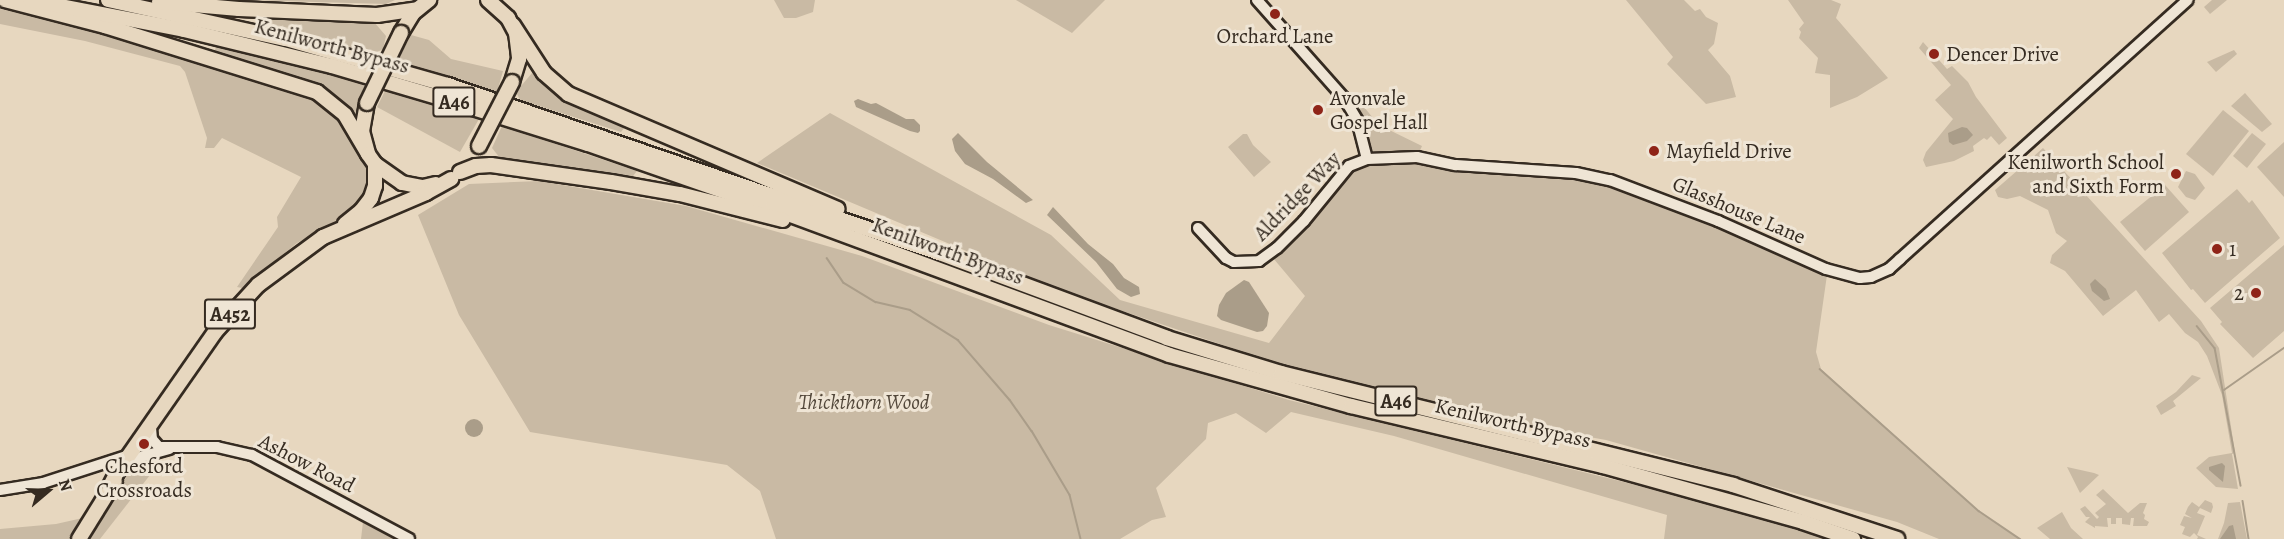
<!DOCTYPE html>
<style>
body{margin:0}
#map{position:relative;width:2284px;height:539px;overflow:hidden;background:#e7d7bf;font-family:Alegreya,serif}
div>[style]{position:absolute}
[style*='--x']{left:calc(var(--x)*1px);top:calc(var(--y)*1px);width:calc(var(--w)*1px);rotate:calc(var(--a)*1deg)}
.green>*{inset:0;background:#c9baa4}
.water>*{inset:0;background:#aa9d89}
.round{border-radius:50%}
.stream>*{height:1.5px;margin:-0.75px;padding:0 0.75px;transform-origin:0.75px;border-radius:0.75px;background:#aa9d89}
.roads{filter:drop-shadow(2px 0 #352b21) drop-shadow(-2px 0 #352b21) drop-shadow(0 2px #352b21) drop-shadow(0 -2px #352b21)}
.secondary>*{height:10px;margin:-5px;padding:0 5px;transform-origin:5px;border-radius:5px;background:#efe5d5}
.highway>*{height:14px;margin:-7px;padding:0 7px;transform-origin:7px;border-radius:7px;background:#e7d7bf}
.bridges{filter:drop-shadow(2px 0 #352b21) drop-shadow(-2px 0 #352b21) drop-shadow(0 2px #352b21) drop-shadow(0 -2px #352b21)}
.highway-bridge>*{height:14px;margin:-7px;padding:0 7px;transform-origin:7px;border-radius:7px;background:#e7d7bf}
.dots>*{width:16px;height:16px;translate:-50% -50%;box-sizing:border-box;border:3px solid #efe5d5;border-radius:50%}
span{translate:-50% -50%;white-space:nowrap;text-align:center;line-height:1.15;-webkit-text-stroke:6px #efe5d5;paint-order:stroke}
.shield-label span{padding:2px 4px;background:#efe5d5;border:2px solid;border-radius:4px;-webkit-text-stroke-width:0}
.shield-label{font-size:20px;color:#352b21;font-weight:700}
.poi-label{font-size:21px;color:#352b21}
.left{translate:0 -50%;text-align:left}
.right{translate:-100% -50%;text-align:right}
.street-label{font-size:21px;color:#352b21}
.park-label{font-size:21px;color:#53483b;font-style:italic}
.north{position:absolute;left:18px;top:461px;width:60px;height:60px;-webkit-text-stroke:4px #efe5d5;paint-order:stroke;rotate:71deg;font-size:16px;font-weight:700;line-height:24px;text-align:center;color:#352b21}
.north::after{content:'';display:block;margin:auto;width:21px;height:27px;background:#352b21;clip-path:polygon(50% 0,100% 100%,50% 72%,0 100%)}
</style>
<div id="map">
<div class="green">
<div style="clip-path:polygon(245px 0,395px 0,386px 4px)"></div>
<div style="clip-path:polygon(774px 0,815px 0,813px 12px,796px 18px,784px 18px)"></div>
<div style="clip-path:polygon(1016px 0,1105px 0,1072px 33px)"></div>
<div style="clip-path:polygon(1626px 0,1684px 0,1695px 11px,1700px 9px,1706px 17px,1718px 23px,1714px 44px,1708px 50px,1730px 76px,1736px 97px,1706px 104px,1667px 64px,1673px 57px)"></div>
<div style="clip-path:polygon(1788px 0,1831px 0,1841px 4px,1836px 18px,1888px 78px,1857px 97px,1830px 108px,1830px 75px,1815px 73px,1818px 58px,1799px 38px,1801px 32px,1799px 29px,1804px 23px)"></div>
<div style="clip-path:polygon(2212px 0,2227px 0,2210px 14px,2204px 7px)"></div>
<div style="clip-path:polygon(0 9px,121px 36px,313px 97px,336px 113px,367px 166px,371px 184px,366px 198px,333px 223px,297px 243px,242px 288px,237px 287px,278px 227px,277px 217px,301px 177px,222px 138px,214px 148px,205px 148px,207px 138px,185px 72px,180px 66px,85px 41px,0 24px)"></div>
<div style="clip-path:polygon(266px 18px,374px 22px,386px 36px,383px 49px,372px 55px,264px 27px)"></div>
<div style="clip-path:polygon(411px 35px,429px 40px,451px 59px,503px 71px,497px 92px,397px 61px)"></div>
<div style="clip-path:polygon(1923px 42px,1947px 69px,1952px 66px,1968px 82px,1976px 97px,2007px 138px,1999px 145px,1991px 136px,1987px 140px,1984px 138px,1973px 146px,1974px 151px,1954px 161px,1926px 167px,1923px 160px,1926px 152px,1953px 119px,1935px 100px,1951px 85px,1919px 48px)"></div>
<div style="clip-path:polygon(216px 47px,352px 79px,366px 87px,354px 116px,324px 89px,214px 53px)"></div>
<div style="clip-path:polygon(2234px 50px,2237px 54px,2216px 72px,2207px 62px)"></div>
<div style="clip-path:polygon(532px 73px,568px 102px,625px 127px,621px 132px,520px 100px,516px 92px)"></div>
<div style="clip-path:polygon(385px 91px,479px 119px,460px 152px,377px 107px)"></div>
<div style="clip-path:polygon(2245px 93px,2272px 124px,2262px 132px,2231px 106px)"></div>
<div style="clip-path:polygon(1353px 94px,1379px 125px,1422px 146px,1417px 157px,1367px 159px,1346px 101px)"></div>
<div style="clip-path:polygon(2223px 110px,2249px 131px,2213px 176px,2186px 154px)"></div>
<div style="clip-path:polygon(830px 113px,1051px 235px,1120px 300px,1269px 343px,1305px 296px,1273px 258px,1297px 234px,1348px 171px,1370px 161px,1416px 161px,1462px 171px,1572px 179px,1618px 189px,1733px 232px,1827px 275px,1816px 352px,1821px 369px,1979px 511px,2020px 539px,1939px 539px,1897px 522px,1606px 440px,1511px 423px,1279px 364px,1052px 287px,757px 163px)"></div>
<div style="clip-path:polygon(502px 126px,637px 171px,629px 181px,500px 158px,492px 148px)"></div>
<div style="clip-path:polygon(2252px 133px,2266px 144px,2247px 168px,2233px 156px)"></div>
<div style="clip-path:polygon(1243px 134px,1247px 134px,1253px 145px,1271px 162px,1254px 177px,1228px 147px)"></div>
<div style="clip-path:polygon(2284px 142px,2284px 197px,2257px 167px)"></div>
<div style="clip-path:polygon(2043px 148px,2201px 321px,2219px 348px,2235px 453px,2232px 454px,2238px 489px,2216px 487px,2196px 468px,2209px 457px,2232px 453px,2222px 395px,2207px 356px,2198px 342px,2185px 333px,2169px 314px,2159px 322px,2136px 290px,2103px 316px,2065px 271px,2050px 263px,2052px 255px,2067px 241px,2056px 233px,2048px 210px,2020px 196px,2007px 199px,1998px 197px,1995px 190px)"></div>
<div style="clip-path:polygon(2186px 171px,2195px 174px,2205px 188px,2195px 200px,2186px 197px,2178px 187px)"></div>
<div style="clip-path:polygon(539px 181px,686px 206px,862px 256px,1049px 325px,1289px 400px,1632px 484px,1730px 509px,1826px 539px,1664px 539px,1667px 515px,1394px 436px,1291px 412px,1266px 433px,1236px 413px,1208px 423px,1206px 439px,1156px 488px,1166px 517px,1152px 520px,1120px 539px,776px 539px,760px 491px,727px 465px,530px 432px,459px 315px,418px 215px,469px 184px)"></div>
<div style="clip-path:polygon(2165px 185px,2189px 212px,2145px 251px,2120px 222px)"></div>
<div style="clip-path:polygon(2237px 189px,2249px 203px,2252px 200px,2280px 238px,2205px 303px,2193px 289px,2191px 290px,2162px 253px)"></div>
<div style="clip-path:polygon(2284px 245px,2284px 331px,2253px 358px,2220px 324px,2222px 322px,2210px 308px)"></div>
<div style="clip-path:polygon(2192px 375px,2201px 378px,2173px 401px,2176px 406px,2161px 415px,2156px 406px,2176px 392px)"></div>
<div style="clip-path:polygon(157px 458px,150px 475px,100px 539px,87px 539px,98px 516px,136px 464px)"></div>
<div style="clip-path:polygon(2067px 467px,2094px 473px,2099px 475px,2080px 493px)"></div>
<div style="clip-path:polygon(2103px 489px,2128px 513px,2140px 503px,2147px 503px,2143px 513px,2145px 515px,2144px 519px,2149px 522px,2147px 526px,2133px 526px,2134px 518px,2131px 518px,2130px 525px,2122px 524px,2122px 518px,2116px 518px,2116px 524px,2111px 524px,2111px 518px,2107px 518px,2108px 527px,2095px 526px,2095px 528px,2085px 522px,2090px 517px,2086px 517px,2080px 509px,2085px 506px,2097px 519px,2099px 517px,2095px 513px,2106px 504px,2096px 495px)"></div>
<div style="clip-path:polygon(2205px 500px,2212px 503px,2213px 507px,2211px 513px,2200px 508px,2197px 513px,2205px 516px,2197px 535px,2206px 539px,2197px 539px,2198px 537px,2194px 533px,2190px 537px,2182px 534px,2185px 527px,2180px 525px,2184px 516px,2192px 518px,2185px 514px,2188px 507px,2192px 502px,2199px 507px)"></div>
<div style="clip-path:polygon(2240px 502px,2247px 539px,2218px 539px,2224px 523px,2228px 503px)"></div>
<div style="clip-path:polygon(2062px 512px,2071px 528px,2083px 539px,2050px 539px,2037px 528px)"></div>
<div style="clip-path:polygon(87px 517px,75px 539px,0 539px,0 529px,56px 524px)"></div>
<div style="clip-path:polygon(363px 522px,396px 539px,361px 539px)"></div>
</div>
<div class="water">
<div style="clip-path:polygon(858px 99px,871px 104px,876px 103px,906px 119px,914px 119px,920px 125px,920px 131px,918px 133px,910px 131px,856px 107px,854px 101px)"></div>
<div style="clip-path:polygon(1962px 127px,1967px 128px,1973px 135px,1967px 141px,1953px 145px,1949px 142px,1948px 133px)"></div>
<div style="clip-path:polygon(958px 133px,987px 162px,1033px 200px,1026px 203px,993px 179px,965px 164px,955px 151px,952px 139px)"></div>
<div style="clip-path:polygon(1053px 207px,1088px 244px,1113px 264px,1124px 278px,1139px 287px,1140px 294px,1131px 297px,1117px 289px,1096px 262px,1047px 215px)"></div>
<div style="clip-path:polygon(2095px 279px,2106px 289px,2110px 299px,2104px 301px,2092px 291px,2090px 284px)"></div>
<div style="clip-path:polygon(1244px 280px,1249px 282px,1269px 313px,1267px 326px,1263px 331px,1257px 332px,1221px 320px,1217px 316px,1219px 305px,1226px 293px)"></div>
<div class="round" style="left:465px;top:419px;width:18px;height:18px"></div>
<div style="clip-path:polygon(2222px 463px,2225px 466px,2223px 482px,2209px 470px,2209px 467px)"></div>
<div style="clip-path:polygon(2233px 525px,2236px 539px,2220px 539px,2229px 526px)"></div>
</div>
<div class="stream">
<div style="--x:827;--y:258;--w:30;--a:56"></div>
<div style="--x:844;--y:283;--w:37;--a:31"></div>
<div style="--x:876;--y:302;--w:35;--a:13"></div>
<div style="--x:910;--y:310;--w:57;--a:32"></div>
<div style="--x:958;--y:340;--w:79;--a:49.1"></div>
<div style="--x:1010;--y:400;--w:38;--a:55"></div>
<div style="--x:1032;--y:431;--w:74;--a:59.3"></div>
<div style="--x:1070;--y:495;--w:45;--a:76"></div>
<div style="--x:2197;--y:326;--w:28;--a:51"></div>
<div style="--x:2215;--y:348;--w:140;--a:79.3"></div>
<div style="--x:1820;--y:369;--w:213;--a:41.8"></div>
<div style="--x:1979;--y:511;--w:50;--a:34.3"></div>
<div style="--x:2224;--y:390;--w:73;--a:-35"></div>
<div style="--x:2243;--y:501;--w:38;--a:81"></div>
</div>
<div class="roads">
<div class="secondary">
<div style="--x:1257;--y:0;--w:131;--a:48.4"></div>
<div style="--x:1344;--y:98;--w:26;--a:59"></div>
<div style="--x:1357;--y:120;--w:40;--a:75.6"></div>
<div style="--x:1198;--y:228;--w:41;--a:47"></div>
<div style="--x:1226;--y:258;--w:9;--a:27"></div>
<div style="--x:1234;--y:262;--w:25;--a:-2"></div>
<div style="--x:1259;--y:261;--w:22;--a:-36"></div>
<div style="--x:1277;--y:248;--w:38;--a:-45"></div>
<div style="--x:1304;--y:221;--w:71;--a:-50.7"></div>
<div style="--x:1349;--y:166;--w:19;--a:-21"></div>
<div style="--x:1367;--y:159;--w:50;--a:-2.3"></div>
<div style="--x:1417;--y:157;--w:40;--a:12"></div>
<div style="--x:1456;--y:165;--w:120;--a:3.8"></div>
<div style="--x:1576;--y:173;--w:35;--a:12"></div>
<div style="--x:1610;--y:180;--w:116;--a:20.8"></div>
<div style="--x:1718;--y:221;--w:118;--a:24"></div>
<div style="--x:1826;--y:269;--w:35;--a:15"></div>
<div style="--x:1860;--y:278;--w:11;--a:-5"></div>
<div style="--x:1871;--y:277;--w:20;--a:-24"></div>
<div style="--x:1889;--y:269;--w:15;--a:-42"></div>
<div style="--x:1900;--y:259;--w:387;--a:-42"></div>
<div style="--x:151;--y:428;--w:11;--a:85"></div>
<div style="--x:152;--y:439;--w:11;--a:49"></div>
<div style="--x:159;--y:447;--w:58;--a:0"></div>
<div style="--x:217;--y:447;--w:36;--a:13"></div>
<div style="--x:252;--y:455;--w:178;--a:28.1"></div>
<div style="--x:130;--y:460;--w:41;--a:-15.8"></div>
<div style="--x:0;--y:490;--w:44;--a:-9.2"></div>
<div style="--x:43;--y:483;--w:90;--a:-18"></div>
</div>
<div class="highway">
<div style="--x:5;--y:0;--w:103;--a:14.6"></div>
<div style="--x:105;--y:26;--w:222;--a:17.3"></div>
<div style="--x:317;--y:92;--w:36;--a:39"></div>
<div style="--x:345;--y:115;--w:45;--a:59.5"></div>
<div style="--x:30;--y:0;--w:157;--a:11"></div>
<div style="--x:184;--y:30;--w:152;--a:13.7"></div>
<div style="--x:332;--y:66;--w:114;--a:16.4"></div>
<div style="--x:441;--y:98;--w:154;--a:17.4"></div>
<div style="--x:588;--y:144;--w:195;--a:19.2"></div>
<div style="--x:772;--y:208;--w:423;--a:20.3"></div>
<div style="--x:1169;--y:355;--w:189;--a:15.7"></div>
<div style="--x:1351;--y:406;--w:259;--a:13.4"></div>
<div style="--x:1603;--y:466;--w:208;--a:15.6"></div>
<div style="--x:1803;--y:522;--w:53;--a:18.8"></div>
<div style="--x:108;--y:0;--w:182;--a:12.4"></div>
<div style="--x:286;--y:39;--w:168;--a:15.9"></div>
<div style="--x:448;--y:85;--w:519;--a:18.89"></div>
<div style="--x:939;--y:253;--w:243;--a:20.4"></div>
<div style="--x:1167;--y:338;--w:119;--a:17.1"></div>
<div style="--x:1281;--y:373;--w:466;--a:13.9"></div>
<div style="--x:1733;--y:485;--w:173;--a:18.2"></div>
<div style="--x:488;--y:0;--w:27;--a:42"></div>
<div style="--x:508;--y:18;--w:17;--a:62"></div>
<div style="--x:516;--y:33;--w:26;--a:83"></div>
<div style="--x:519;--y:59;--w:24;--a:107"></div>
<div style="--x:159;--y:2;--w:80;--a:5"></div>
<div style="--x:239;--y:9;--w:138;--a:2.5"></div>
<div style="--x:377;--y:15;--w:41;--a:-8.3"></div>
<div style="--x:513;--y:25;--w:57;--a:57.1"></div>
<div style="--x:544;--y:73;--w:32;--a:41"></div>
<div style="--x:568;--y:94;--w:293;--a:23.1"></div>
<div style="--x:401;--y:33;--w:23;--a:-59"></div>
<div style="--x:413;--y:13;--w:21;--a:-39"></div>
<div style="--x:367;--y:103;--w:28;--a:100"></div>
<div style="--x:362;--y:131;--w:24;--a:75"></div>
<div style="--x:368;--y:154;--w:12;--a:55"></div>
<div style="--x:375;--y:164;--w:33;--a:35"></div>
<div style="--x:402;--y:183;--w:21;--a:11"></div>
<div style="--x:423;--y:187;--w:13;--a:-13"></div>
<div style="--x:460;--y:172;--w:17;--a:-21"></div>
<div style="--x:476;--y:166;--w:15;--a:-4"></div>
<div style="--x:491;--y:165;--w:121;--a:8.1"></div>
<div style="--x:611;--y:182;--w:70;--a:9.9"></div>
<div style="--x:680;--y:194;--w:106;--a:14.2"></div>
<div style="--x:345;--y:224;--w:21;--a:-39"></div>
<div style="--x:361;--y:211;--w:16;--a:-52"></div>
<div style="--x:371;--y:198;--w:13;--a:-72"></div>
<div style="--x:375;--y:186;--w:22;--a:-90"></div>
<div style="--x:110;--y:486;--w:13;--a:-63"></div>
<div style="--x:116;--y:474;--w:173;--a:-55.1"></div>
<div style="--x:215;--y:332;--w:64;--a:-47.5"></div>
<div style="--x:258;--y:285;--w:81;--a:-36.4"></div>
<div style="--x:323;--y:237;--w:112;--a:-23.1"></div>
<div style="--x:426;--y:193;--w:29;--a:-29"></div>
<div style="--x:79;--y:539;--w:68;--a:-58.2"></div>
</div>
</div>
<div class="bridges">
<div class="highway-bridge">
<div style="--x:367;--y:103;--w:78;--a:-64.1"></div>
<div style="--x:479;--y:146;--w:72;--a:-62.7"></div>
</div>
</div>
<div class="dots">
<div style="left:1275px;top:14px;background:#8f2418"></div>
<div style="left:1934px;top:54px;background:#8f2418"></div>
<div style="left:1318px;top:110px;background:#8f2418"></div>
<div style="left:1654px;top:151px;background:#8f2418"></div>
<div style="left:2176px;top:174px;background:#8f2418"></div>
<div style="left:2217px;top:249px;background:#8f2418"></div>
<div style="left:2256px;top:293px;background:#8f2418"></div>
<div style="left:144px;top:444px;background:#8f2418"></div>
</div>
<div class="shield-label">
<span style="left:454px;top:102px">A46</span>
<span style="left:230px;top:314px">A452</span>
<span style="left:1396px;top:401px">A46</span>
</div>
<div class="poi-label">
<span style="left:1275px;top:36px">Orchard Lane</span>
<span class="left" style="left:1946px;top:54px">Dencer Drive</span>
<span class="left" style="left:1330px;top:110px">Avonvale<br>Gospel Hall</span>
<span class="left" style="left:1666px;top:151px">Mayfield Drive</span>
<span class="right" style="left:2164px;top:174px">Kenilworth School<br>and Sixth Form</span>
<span class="left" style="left:2229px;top:249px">1</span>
<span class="right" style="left:2244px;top:293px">2</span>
<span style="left:144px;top:478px">Chesford<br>Crossroads</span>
</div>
<div class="street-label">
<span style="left:332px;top:46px;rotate:15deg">Kenilworth Bypass</span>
<span style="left:1297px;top:196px;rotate:-46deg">Aldridge Way</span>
<span style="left:1739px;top:210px;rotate:23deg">Glasshouse Lane</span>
<span style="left:948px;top:251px;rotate:20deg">Kenilworth Bypass</span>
<span style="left:1513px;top:423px;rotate:13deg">Kenilworth Bypass</span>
<span style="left:307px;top:463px;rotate:27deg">Ashow Road</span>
</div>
<div class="park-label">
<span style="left:864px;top:402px">Thickthorn Wood</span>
</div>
<div class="north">N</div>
</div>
